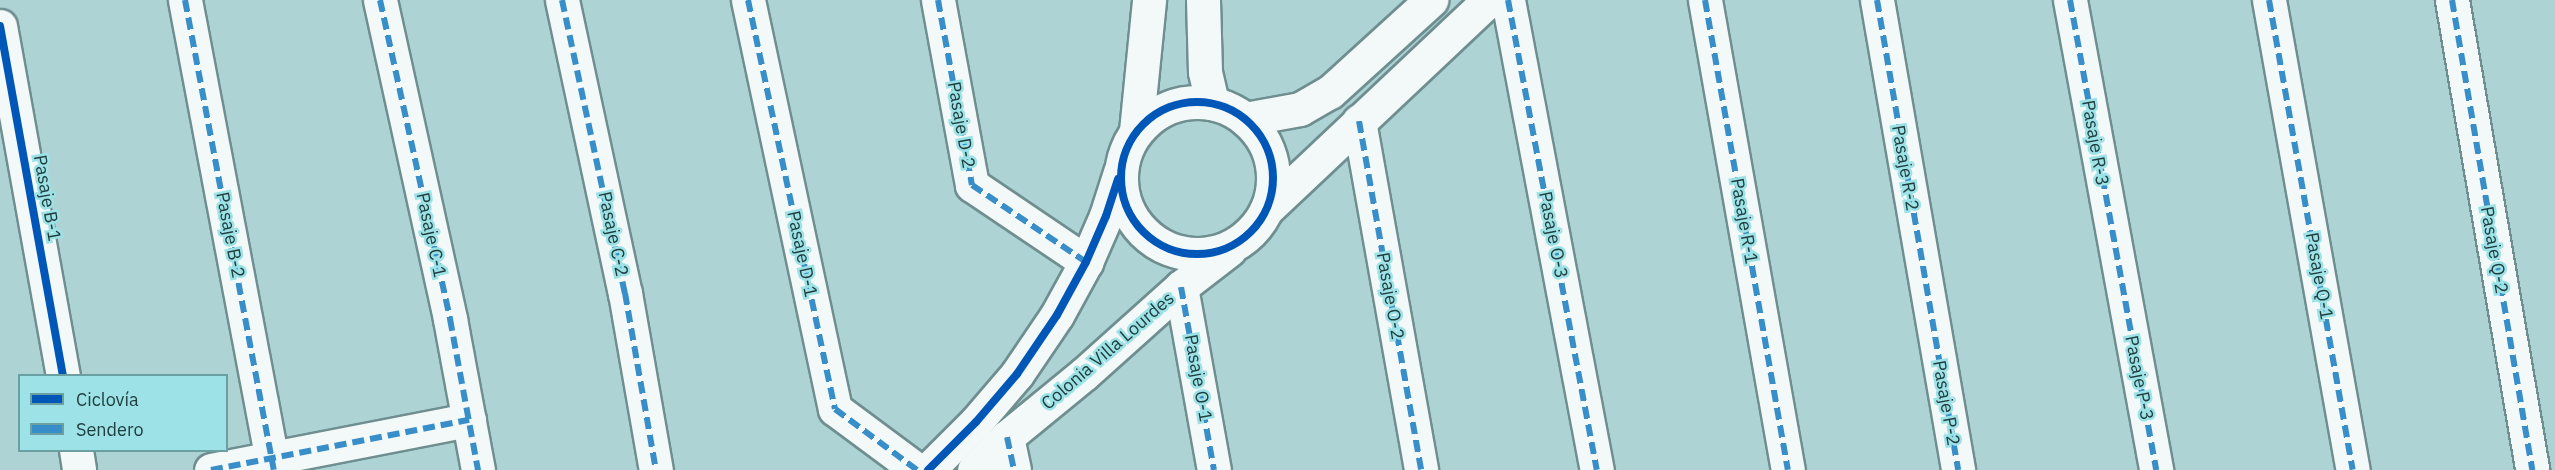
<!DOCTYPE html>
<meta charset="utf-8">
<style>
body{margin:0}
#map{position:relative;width:2555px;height:470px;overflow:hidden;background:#add3d5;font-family:"IBM Plex Sans",sans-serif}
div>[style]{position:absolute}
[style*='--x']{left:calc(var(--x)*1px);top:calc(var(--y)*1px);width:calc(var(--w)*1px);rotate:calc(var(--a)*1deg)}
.roads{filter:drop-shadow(2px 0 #6f8e8f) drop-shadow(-2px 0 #6f8e8f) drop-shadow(0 2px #6f8e8f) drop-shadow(0 -2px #6f8e8f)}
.minor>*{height:33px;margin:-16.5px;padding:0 16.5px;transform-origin:16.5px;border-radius:16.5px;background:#f3f8f9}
.minor>.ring{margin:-16.5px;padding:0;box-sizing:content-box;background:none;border:33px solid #f3f8f9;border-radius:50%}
.quiet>*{height:6px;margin-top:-3px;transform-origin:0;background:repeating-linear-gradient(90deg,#388ec8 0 12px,transparent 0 18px)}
.cycleway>*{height:8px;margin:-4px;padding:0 4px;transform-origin:4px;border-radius:4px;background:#0057b8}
.cycleway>.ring{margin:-4px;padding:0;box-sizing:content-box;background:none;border:8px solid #0057b8;border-radius:50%}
span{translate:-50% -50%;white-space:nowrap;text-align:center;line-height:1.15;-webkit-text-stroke:5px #9ce2e6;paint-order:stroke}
.street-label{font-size:18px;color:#213e3f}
.legend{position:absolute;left:18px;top:374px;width:210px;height:78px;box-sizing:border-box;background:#9ce2e6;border:2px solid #6ba0a3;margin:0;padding:8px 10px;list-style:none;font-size:18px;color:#213e3f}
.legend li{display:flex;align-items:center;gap:12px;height:30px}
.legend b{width:30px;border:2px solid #6ba0a3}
</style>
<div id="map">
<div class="roads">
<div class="minor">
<div style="--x:185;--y:0;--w:478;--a:79.3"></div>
<div style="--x:380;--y:0;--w:327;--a:77.6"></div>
<div style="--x:450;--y:319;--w:154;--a:79.5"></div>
<div style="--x:562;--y:0;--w:300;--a:77.9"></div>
<div style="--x:625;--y:293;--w:180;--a:80.1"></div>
<div style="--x:748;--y:0;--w:418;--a:78"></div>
<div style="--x:835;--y:409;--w:102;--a:36.6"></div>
<div style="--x:938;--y:0;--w:188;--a:79.6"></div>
<div style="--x:972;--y:185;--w:138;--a:34"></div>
<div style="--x:1203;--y:0;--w:72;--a:88.4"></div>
<div style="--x:1205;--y:72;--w:32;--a:77"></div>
<div style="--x:1508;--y:0;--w:478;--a:79.3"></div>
<div style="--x:1705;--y:0;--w:477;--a:80"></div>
<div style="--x:1877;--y:0;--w:477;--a:80.2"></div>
<div style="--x:2070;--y:0;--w:478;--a:79.6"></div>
<div style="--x:2269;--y:0;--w:477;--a:79.9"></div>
<div style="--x:2452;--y:0;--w:477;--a:80.3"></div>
<div style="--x:0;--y:26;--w:356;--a:79.8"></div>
<div class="ring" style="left:1121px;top:102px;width:119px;height:119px"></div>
<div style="--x:1245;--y:119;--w:56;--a:-10.3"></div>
<div style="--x:1300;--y:109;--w:34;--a:-30"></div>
<div style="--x:1330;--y:92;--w:137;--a:-42.3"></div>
<div style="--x:1359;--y:121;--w:354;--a:79.9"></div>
<div style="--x:1136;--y:131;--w:132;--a:-84.3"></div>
<div style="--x:1267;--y:209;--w:305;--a:-43.3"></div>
<div style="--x:1181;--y:287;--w:186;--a:79.8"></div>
<div style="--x:1007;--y:437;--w:34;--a:78"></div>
<div style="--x:76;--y:450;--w:20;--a:81"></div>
<div style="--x:211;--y:470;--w:263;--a:-11"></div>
<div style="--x:928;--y:470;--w:68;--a:-45"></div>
<div style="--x:976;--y:422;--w:63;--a:-49.5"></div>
<div style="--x:1017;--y:374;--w:71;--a:-55.9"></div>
<div style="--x:1057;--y:315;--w:60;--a:-61.3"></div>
<div style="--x:1086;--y:262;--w:50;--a:-66.5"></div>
<div style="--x:1106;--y:216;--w:46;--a:-72.3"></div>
<div style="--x:974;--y:470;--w:47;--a:-45"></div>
<div style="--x:1007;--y:437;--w:99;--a:-39.3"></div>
<div style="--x:1084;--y:374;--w:130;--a:-41.9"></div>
<div style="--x:1181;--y:287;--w:61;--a:-37.6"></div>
</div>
</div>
<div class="quiet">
<div style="--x:185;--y:0;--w:478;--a:79.3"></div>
<div style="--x:380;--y:0;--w:327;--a:77.6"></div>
<div style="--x:450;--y:319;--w:154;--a:79.5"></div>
<div style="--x:562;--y:0;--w:300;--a:77.9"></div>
<div style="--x:625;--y:293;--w:180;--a:80.1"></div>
<div style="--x:748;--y:0;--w:418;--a:78"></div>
<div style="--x:835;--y:409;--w:102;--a:36.6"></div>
<div style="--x:938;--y:0;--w:188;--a:79.6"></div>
<div style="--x:972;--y:185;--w:138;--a:34"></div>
<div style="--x:1508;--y:0;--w:478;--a:79.3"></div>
<div style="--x:1705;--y:0;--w:477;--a:80"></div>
<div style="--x:1877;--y:0;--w:477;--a:80.2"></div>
<div style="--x:2070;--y:0;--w:478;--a:79.6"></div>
<div style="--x:2269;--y:0;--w:477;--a:79.9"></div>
<div style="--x:2452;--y:0;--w:477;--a:80.3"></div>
<div style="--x:1359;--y:121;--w:354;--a:79.9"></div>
<div style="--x:1181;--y:287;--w:186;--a:79.8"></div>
<div style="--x:1007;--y:437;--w:34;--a:78"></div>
<div style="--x:211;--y:470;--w:263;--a:-11"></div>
</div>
<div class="cycleway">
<div style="--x:0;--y:26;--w:356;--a:79.8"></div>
<div class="ring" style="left:1121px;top:102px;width:144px;height:144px"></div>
<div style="--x:928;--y:470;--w:68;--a:-45"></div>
<div style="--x:976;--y:422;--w:63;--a:-49.5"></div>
<div style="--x:1017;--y:374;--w:71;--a:-55.9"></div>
<div style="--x:1057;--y:315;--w:60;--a:-61.3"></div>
<div style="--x:1086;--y:262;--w:50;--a:-66.5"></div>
<div style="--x:1106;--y:216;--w:39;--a:-72"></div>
</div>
<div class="street-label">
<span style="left:961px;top:125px;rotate:80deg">Pasaje D-2</span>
<span style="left:2095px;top:143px;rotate:80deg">Pasaje R-3</span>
<span style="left:1905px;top:168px;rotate:80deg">Pasaje R-2</span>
<span style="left:47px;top:198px;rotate:80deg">Pasaje B-1</span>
<span style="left:1744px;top:221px;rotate:80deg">Pasaje R-1</span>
<span style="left:613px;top:234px;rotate:78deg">Pasaje C-2</span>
<span style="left:230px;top:235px;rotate:79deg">Pasaje B-2</span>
<span style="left:431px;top:235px;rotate:78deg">Pasaje C-1</span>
<span style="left:1553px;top:235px;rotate:79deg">Pasaje O-3</span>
<span style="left:2494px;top:250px;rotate:80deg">Pasaje Q-2</span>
<span style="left:802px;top:254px;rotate:78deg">Pasaje D-1</span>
<span style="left:2319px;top:276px;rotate:80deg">Pasaje Q-1</span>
<span style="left:1390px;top:296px;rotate:80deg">Pasaje O-2</span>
<span style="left:1108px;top:351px;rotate:-41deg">Colonia Villa Lourdes</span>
<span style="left:1198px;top:378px;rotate:80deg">Pasaje O-1</span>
<span style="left:2139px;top:378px;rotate:79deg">Pasaje P-3</span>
<span style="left:1946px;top:403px;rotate:80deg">Pasaje P-2</span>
</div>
<ul class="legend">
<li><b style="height:8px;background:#0057b8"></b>Ciclovía</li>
<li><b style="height:8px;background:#388ec8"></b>Sendero</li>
</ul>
</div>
